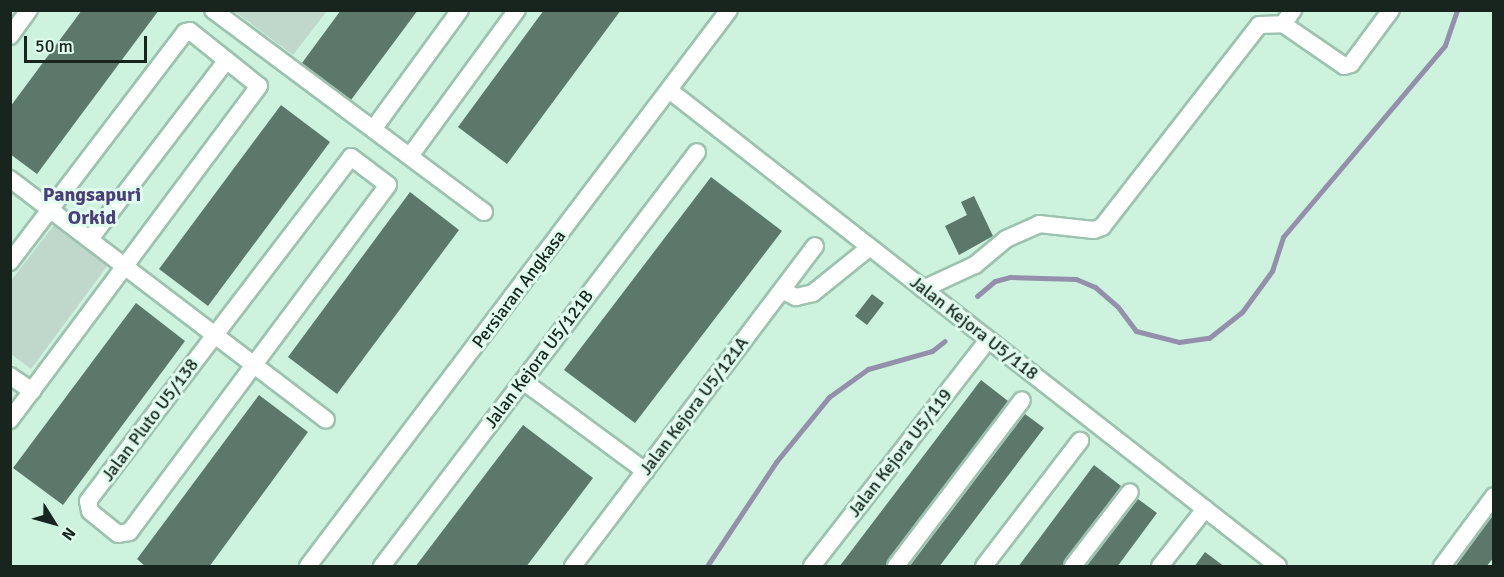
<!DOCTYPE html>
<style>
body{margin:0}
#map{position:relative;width:1504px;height:577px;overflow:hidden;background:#cdf3df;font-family:Signika,sans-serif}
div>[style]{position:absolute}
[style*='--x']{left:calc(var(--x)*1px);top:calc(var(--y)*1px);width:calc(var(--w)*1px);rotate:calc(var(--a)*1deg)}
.green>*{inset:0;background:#bfd8cb}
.stream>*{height:5px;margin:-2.5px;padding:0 2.5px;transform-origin:2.5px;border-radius:2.5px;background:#9490ab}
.building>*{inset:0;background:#5b786a}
.roads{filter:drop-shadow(2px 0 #9dc2af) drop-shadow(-2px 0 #9dc2af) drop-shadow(0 2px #9dc2af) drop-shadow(0 -2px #9dc2af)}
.minor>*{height:16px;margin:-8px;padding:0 8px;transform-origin:8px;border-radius:8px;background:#fff}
span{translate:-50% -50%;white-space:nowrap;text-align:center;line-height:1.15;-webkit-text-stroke:6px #e0feee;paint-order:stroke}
.street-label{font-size:18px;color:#17251e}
.neighbourhood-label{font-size:20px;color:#4d3d7a;font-weight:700}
.frame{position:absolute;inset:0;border:12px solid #17251e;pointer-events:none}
.north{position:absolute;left:24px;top:493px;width:60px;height:60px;-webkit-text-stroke:4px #e0feee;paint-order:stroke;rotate:127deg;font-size:16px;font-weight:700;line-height:24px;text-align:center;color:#17251e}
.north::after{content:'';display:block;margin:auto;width:21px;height:27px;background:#17251e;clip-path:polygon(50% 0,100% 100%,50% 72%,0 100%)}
.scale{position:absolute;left:24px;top:36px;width:123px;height:27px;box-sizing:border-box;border:3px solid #17251e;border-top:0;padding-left:8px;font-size:18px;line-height:21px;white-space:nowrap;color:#17251e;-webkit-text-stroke:4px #e0feee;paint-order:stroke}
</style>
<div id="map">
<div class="green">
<div style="clip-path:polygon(234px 11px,327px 11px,293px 55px)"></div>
<div style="clip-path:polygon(57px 221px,111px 261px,31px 369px,11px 354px,10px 282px)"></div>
</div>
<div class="stream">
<div style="--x:977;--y:296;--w:23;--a:-40"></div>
<div style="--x:995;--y:281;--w:16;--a:-15"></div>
<div style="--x:1010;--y:277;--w:66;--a:1.7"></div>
<div style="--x:1076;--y:279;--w:21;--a:23"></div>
<div style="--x:1095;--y:287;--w:30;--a:41"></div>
<div style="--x:1118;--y:307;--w:30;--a:53"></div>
<div style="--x:1136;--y:331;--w:44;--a:14.3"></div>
<div style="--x:1179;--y:342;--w:30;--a:-8"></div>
<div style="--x:1209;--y:338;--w:42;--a:-38.2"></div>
<div style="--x:1242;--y:312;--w:51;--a:-53.8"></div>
<div style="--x:1272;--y:271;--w:36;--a:-72"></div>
<div style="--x:1283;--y:237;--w:251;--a:-49.8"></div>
<div style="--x:1445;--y:45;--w:37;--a:-71"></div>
<div style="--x:707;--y:566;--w:125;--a:-56.4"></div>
<div style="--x:776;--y:462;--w:84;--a:-50.8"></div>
<div style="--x:829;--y:397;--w:48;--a:-35.7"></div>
<div style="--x:868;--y:369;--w:66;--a:-15.7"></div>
<div style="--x:932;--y:351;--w:16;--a:-38"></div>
</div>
<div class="building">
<div style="clip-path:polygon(82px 10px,159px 10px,37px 174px,10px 154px,10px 107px)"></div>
<div style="clip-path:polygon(341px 10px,418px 10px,351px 100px,302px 63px)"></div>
<div style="clip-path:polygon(544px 10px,621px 10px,507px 164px,458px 127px)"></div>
<div style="clip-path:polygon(281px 105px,330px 142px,208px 306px,159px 269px)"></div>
<div style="clip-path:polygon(711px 177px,782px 231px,635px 423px,564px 370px)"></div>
<div style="clip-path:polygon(410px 192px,459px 230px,337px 394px,288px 357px)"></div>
<div style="clip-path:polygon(974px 196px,993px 236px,959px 255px,945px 226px,967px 215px,961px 202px)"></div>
<div style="clip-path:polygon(872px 294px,884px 303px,867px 325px,855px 316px)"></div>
<div style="clip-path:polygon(136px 303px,185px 341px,63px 505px,13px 468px)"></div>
<div style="clip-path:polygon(981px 380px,1008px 401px,886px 567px,839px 567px)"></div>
<div style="clip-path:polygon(259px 395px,308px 432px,209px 567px,146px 567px,137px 559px)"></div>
<div style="clip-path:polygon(1025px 414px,1044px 428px,939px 567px,909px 567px)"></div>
<div style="clip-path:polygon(523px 425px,593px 478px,526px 567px,415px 567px)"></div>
<div style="clip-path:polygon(1094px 465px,1121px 486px,1063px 567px,1018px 567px)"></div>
<div style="clip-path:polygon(1138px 499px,1157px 513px,1117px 567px,1086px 567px)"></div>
<div style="clip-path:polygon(1494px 514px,1494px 557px,1486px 567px,1455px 567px)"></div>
<div style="clip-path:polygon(1205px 552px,1225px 567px,1194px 567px)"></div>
</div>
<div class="roads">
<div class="minor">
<div style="--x:213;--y:10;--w:338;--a:36.7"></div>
<div style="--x:1283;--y:24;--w:17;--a:-54"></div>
<div style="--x:10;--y:36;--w:32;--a:-54"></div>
<div style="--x:669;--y:90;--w:773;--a:38.01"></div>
<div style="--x:374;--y:128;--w:146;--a:-53.9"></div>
<div style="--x:410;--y:156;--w:181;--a:-53.8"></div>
<div style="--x:351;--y:157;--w:46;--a:37.1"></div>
<div style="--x:388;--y:185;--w:433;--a:126.7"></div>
<div style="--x:129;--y:532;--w:11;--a:170"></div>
<div style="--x:118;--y:534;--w:36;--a:-141"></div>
<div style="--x:90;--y:511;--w:10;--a:-101"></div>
<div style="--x:88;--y:501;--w:433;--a:-52.6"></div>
<div style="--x:10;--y:179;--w:397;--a:37.3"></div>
<div style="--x:90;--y:239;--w:225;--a:-52.6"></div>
<div style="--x:10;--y:262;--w:289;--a:-52.7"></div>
<div style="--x:185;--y:32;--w:5;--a:-11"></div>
<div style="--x:190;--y:31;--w:88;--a:38.6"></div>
<div style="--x:259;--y:86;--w:417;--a:126.7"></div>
<div style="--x:923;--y:289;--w:57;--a:-24.8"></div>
<div style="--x:975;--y:265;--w:40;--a:-40"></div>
<div style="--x:1006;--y:239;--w:36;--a:-24"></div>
<div style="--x:1039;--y:224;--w:55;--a:6.2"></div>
<div style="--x:1094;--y:230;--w:9;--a:-21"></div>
<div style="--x:1102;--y:227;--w:256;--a:-52.1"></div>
<div style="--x:1259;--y:25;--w:24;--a:-2"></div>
<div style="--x:1283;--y:24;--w:74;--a:34.5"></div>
<div style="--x:1344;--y:66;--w:7;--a:-16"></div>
<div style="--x:1351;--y:64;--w:67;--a:-53.5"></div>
<div style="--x:782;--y:290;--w:16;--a:27"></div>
<div style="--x:796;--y:297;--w:17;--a:-13"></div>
<div style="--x:813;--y:293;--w:73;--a:-38.9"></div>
<div style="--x:10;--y:376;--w:27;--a:34"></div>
<div style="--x:523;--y:381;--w:152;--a:36.4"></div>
<div style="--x:308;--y:566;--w:697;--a:-52.87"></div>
<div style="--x:382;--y:566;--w:520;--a:-52.73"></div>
<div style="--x:573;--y:566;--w:401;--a:-52.9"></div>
<div style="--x:812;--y:566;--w:286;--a:-52.1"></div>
<div style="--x:896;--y:566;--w:208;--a:-52.8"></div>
<div style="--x:984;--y:566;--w:158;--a:-52.5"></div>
<div style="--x:1073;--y:566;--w:93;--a:-52.4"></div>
<div style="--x:1160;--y:566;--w:73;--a:-51.7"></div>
<div style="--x:1442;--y:566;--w:87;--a:-53.4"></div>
</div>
</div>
<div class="street-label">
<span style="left:519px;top:289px;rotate:-53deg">Persiaran Angkasa</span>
<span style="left:974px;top:328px;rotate:38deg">Jalan Kejora U5/118</span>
<span style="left:539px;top:359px;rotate:-53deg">Jalan Kejora U5/121B</span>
<span style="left:694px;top:406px;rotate:-53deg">Jalan Kejora U5/121A</span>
<span style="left:150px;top:420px;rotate:-53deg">Jalan Pluto U5/138</span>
<span style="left:900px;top:453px;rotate:-52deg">Jalan Kejora U5/119</span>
</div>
<div class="neighbourhood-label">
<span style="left:92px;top:206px">Pangsapuri<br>Orkid</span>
</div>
<div class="frame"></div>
<div class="north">N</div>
<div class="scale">50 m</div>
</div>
